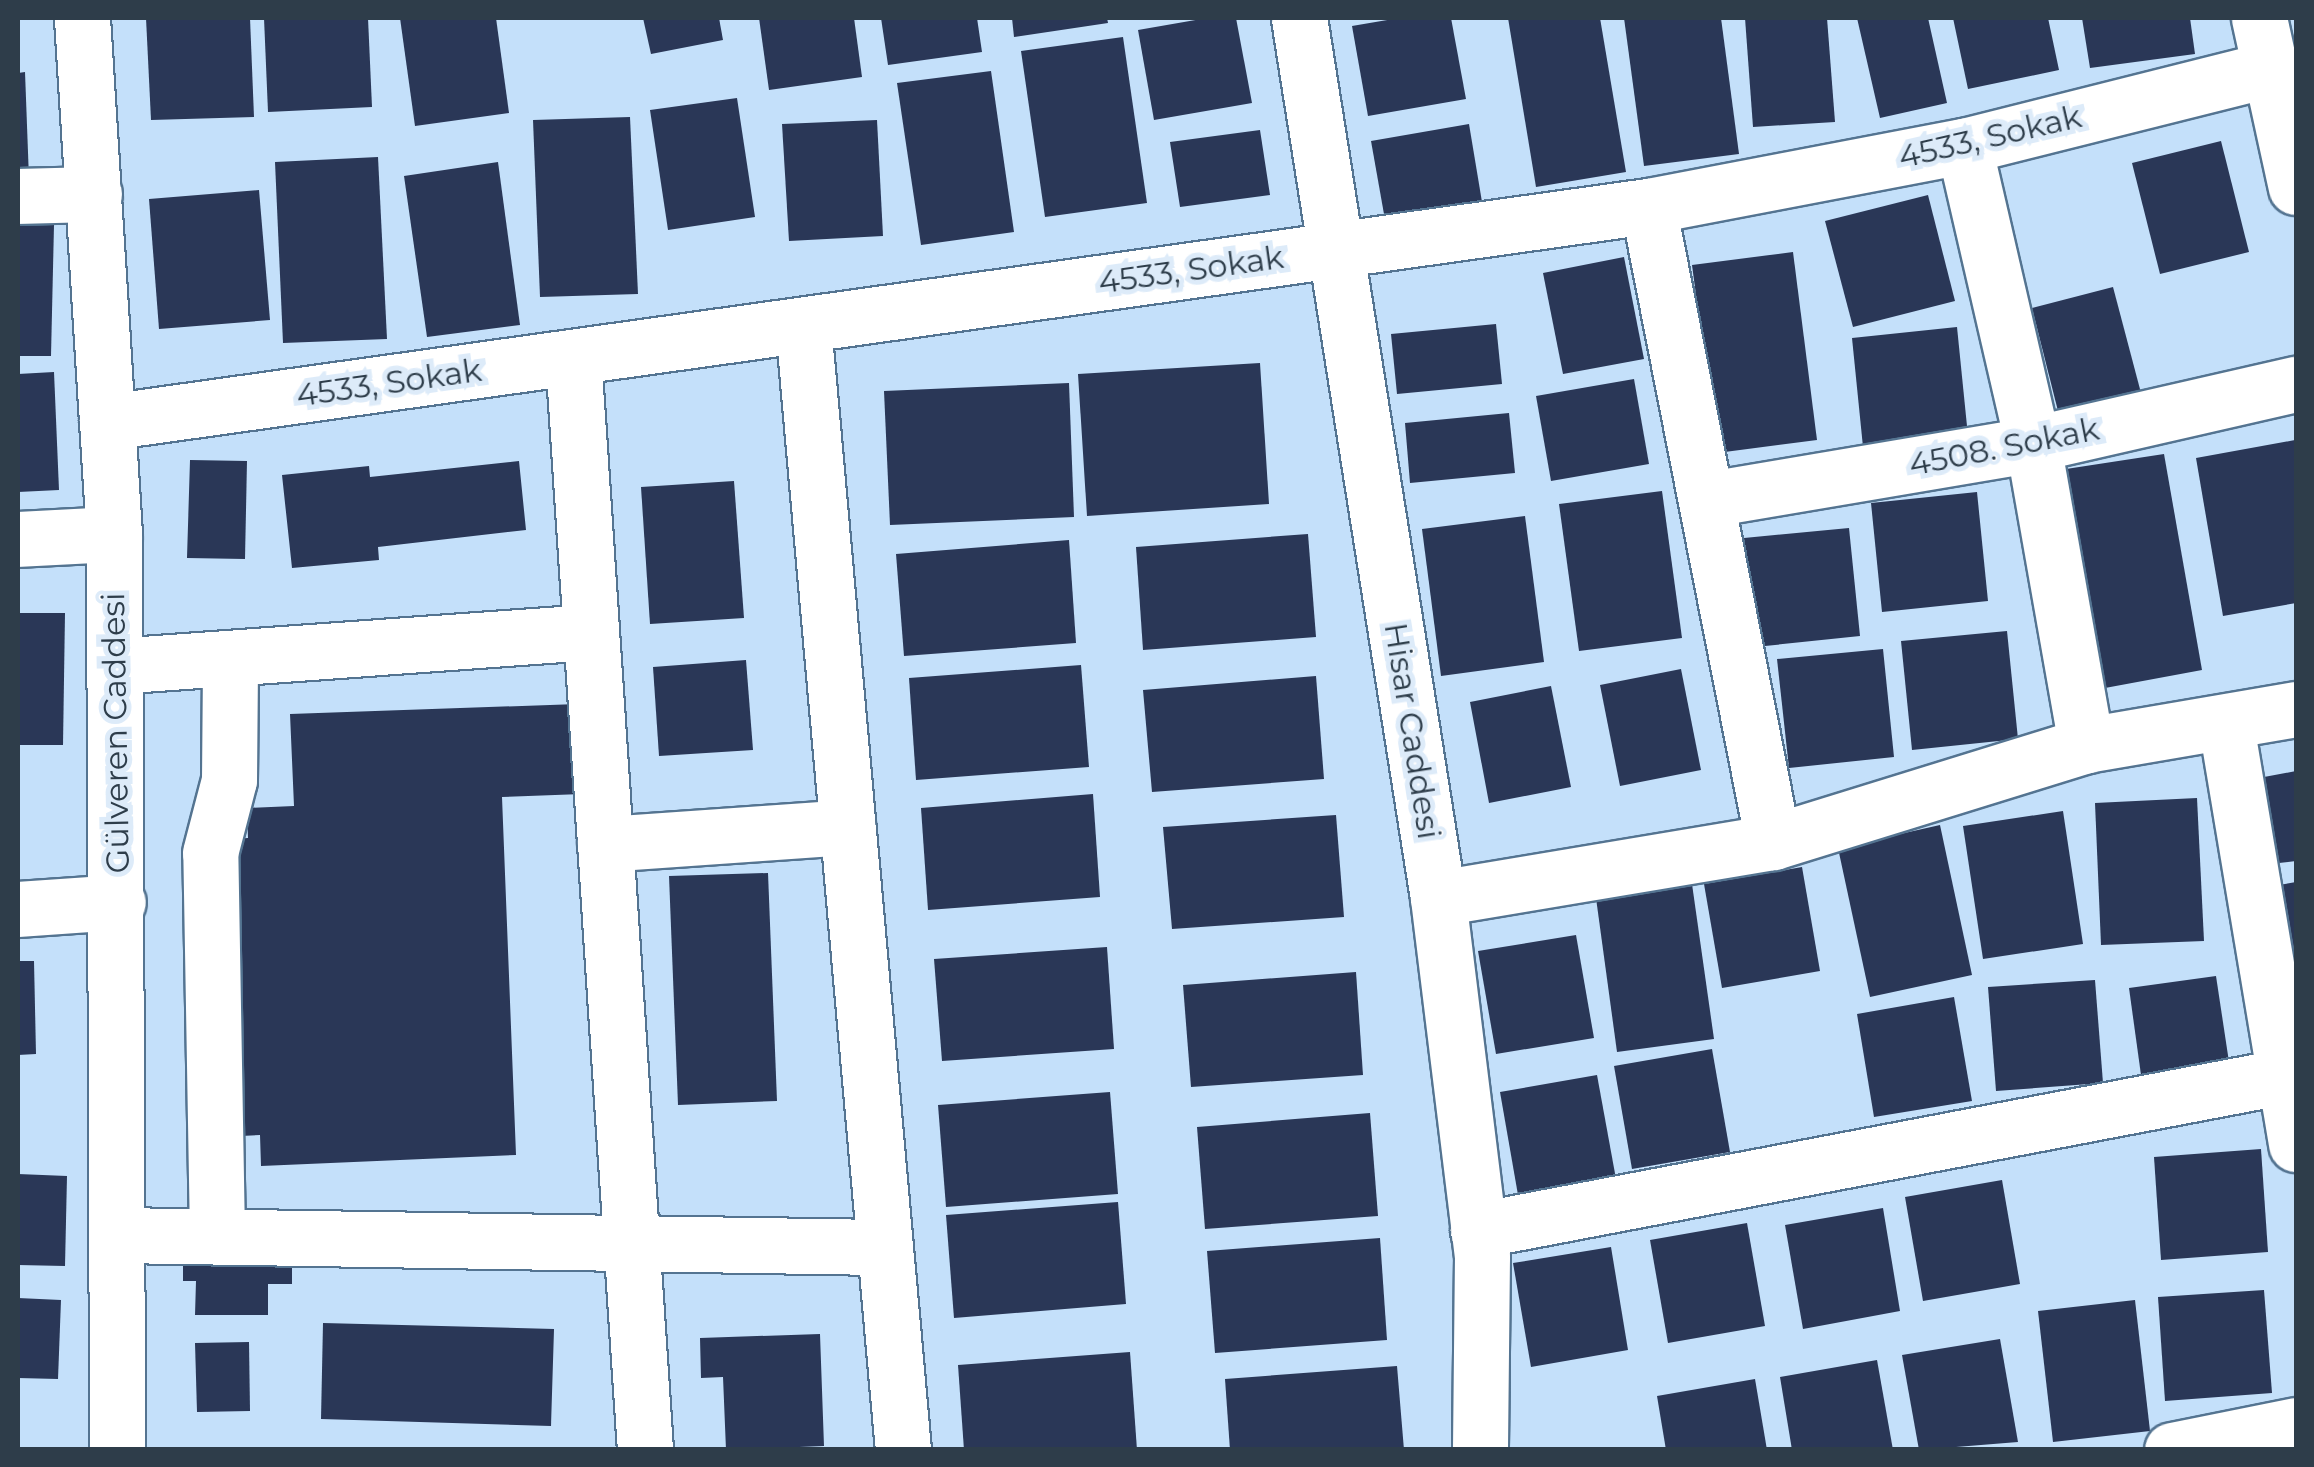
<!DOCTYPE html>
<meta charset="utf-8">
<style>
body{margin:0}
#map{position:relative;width:2314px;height:1467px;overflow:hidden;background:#c4e0fa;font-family:Montserrat,sans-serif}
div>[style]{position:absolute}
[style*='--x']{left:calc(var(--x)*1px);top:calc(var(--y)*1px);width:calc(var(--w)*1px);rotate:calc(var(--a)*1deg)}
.building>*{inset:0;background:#2a3757}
.roads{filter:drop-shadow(2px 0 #547491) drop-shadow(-2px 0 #547491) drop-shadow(0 2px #547491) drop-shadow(0 -2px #547491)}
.minor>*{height:55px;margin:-27.5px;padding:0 27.5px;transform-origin:27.5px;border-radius:27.5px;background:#fff}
span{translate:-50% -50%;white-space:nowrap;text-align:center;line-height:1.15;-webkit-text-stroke:10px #ddebf9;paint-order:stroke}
.street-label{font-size:32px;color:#2e3d4a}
.frame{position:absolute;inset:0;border:20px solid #2e3d4a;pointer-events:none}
</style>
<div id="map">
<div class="building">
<div style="clip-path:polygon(146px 18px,250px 18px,254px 117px,151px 120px)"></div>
<div style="clip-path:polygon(264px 18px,368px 18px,372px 107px,268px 112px)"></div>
<div style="clip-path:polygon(400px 18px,496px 18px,509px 113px,415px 126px)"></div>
<div style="clip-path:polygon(643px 18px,719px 18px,723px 40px,651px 54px)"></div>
<div style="clip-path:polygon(759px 18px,854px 18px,862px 77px,769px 90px)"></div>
<div style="clip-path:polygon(881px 18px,977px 18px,982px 52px,888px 65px)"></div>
<div style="clip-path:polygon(1012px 18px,1107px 18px,1108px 23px,1014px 37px)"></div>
<div style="clip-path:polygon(1207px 18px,1236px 18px,1252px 103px,1154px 120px,1138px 30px)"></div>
<div style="clip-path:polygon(1399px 18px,1451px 18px,1466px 99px,1368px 116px,1352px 26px)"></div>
<div style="clip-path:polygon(1508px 18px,1600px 18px,1626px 172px,1536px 187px)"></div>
<div style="clip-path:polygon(1624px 18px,1721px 18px,1739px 154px,1644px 166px)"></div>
<div style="clip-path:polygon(1745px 18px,1827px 18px,1835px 122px,1753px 127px)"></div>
<div style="clip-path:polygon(1857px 18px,1928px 18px,1947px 103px,1880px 118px)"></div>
<div style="clip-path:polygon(1953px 18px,2048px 18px,2059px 70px,1968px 89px)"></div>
<div style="clip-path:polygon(2082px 18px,2190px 18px,2195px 54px,2090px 68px)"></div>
<div style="clip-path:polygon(1123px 37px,1147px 203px,1045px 217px,1021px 51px)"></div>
<div style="clip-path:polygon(991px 71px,1014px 232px,921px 245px,897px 83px)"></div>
<div style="clip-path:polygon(25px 72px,29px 179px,18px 180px,18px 73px)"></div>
<div style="clip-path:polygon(737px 98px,755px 217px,668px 230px,650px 110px)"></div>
<div style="clip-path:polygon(630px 117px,638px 294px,540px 297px,533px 120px)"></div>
<div style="clip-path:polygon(877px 120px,883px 236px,789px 241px,782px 124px)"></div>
<div style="clip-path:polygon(1469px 124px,1484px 214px,1387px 231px,1371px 141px)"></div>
<div style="clip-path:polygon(1260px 130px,1270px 195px,1180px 207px,1170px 142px)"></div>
<div style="clip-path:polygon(2221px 141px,2249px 252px,2160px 274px,2132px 163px)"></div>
<div style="clip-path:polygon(378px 157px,387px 339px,283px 343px,275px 162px)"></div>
<div style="clip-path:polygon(498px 162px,520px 325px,427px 337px,404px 176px)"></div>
<div style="clip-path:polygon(259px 190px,270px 320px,159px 329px,149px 199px)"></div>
<div style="clip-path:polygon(1928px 195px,1955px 301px,1853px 327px,1825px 221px)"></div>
<div style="clip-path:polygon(18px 225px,54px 225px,51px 356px,18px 356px)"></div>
<div style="clip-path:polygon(1793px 252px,1817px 440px,1717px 453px,1692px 265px)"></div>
<div style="clip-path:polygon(1624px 257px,1644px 359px,1563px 374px,1543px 273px)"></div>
<div style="clip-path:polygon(2113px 287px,2141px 393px,2059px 415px,2032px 308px)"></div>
<div style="clip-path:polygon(1496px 324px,1502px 384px,1397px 394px,1391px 334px)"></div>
<div style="clip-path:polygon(1957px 327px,1968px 436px,1863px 447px,1852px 338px)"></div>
<div style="clip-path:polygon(1260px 363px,1269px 504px,1087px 516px,1078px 374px)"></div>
<div style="clip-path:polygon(54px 372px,59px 490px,18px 492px,18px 374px)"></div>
<div style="clip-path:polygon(1634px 379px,1649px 464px,1551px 481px,1536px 396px)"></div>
<div style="clip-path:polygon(1069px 383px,1074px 517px,890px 525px,884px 391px)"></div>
<div style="clip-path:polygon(1509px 413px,1515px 473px,1410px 483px,1405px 423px)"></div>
<div style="clip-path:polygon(2295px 440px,2296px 603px,2223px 616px,2196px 458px)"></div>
<div style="clip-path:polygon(2164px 454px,2202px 670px,2105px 688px,2066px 469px)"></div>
<div style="clip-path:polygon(190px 460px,247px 461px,245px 559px,187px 558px)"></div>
<div style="clip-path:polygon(519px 461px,526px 530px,378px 547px,379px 560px,292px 568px,282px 475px,369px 466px,370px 477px)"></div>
<div style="clip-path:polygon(734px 481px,744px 618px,650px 624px,641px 487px)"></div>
<div style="clip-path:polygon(1662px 491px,1682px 638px,1579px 651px,1559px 504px)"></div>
<div style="clip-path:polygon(1977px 492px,1988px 601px,1882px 612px,1871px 503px)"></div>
<div style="clip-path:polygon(1525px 516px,1544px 662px,1441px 676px,1422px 529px)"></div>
<div style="clip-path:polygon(1849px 528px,1860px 636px,1755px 647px,1744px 538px)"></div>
<div style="clip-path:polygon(1308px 534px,1316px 637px,1143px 650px,1136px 547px)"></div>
<div style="clip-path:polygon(1069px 540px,1076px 643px,904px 656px,896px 554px)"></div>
<div style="clip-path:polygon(18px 613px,65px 613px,63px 745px,18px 745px)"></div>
<div style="clip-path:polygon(2007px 631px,2018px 739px,1912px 750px,1901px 641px)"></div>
<div style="clip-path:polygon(1883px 649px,1894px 757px,1789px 768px,1777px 659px)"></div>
<div style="clip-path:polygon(746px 660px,753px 750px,659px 756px,653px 667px)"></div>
<div style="clip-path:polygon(1081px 665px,1089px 767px,916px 780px,909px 678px)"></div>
<div style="clip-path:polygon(1681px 669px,1701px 770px,1620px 786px,1600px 685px)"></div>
<div style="clip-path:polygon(1316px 676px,1324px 779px,1152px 792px,1143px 690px)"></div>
<div style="clip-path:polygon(1551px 686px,1571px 787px,1489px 803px,1470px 702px)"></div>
<div style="clip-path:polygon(578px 704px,582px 794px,502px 797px,516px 1155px,261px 1166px,260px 1135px,241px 1136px,229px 839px,248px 838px,247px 808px,294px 806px,290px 714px)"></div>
<div style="clip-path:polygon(2296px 771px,2296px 861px,2279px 863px,2264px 777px)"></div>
<div style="clip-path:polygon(1093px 794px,1100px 897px,928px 910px,921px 808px)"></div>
<div style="clip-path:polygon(2197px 798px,2204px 941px,2101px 945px,2095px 803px)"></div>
<div style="clip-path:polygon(2063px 811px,2083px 944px,1983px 959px,1963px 826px)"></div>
<div style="clip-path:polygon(1336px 815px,1344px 917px,1172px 929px,1163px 827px)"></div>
<div style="clip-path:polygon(1940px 825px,1972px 975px,1870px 997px,1838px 848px)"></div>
<div style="clip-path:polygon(1802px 867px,1820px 971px,1722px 988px,1704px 884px)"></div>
<div style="clip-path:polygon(768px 873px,777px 1101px,678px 1105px,669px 876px)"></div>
<div style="clip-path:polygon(2296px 882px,2296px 971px,2287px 972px,2273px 886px)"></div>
<div style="clip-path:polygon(1692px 884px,1714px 1039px,1617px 1052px,1596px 898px)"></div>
<div style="clip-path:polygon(1576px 935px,1594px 1038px,1496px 1054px,1478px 951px)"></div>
<div style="clip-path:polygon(1107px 947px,1114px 1049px,942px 1061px,934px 959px)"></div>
<div style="clip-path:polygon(18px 961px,34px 961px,36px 1054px,18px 1055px)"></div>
<div style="clip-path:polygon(1356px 972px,1363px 1075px,1191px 1087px,1183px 985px)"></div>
<div style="clip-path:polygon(2216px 976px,2229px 1062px,2141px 1075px,2129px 988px)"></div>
<div style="clip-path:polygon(2095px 980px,2103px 1083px,1996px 1091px,1988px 987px)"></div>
<div style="clip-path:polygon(1954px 997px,1972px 1101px,1874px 1117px,1857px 1014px)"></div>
<div style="clip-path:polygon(1712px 1049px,1730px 1152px,1632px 1169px,1614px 1066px)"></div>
<div style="clip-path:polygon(1597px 1075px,1616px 1179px,1518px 1195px,1500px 1092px)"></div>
<div style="clip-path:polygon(1110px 1092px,1118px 1194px,946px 1207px,938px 1105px)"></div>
<div style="clip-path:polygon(1370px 1113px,1378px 1216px,1205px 1229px,1197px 1127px)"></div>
<div style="clip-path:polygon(2261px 1149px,2268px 1252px,2161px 1260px,2154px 1157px)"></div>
<div style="clip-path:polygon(18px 1174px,67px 1176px,65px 1266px,18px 1265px)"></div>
<div style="clip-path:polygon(2002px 1180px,2020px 1284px,1923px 1301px,1905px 1197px)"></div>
<div style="clip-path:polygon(1118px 1202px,1126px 1304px,954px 1318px,946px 1215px)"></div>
<div style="clip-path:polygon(1883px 1208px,1900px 1311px,1803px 1329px,1785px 1225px)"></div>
<div style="clip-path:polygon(1747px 1223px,1765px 1326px,1668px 1343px,1650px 1240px)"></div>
<div style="clip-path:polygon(1380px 1238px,1387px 1340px,1215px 1353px,1207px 1251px)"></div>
<div style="clip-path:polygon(1611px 1247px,1628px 1350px,1531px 1367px,1513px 1263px)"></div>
<div style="clip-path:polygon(183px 1258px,292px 1258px,292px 1284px,268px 1284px,268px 1315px,195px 1315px,196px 1281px,183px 1281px)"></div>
<div style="clip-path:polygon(2264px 1290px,2272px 1393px,2165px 1401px,2158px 1297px)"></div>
<div style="clip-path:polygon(18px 1298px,61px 1300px,58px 1379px,18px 1378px)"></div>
<div style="clip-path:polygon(2135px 1300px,2150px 1431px,2053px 1442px,2038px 1311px)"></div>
<div style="clip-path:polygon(323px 1323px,554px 1329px,551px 1426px,321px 1419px)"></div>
<div style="clip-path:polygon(820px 1334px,824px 1446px,726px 1450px,723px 1377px,701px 1378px,700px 1338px)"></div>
<div style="clip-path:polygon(2000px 1339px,2018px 1442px,1919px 1450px,1902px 1355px)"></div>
<div style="clip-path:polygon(249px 1342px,250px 1411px,197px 1412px,195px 1343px)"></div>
<div style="clip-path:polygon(1130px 1352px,1137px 1450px,964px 1450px,958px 1365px)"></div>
<div style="clip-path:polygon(1877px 1360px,1893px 1450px,1792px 1450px,1780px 1377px)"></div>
<div style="clip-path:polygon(1397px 1366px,1404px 1450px,1230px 1450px,1225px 1379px)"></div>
<div style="clip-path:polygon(1755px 1379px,1767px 1450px,1666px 1450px,1657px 1396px)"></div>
</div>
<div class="roads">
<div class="minor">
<div style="--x:82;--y:18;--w:517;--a:86.45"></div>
<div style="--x:114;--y:534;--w:916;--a:89.81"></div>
<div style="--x:1299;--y:18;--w:891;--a:81.02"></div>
<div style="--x:1438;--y:898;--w:361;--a:83"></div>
<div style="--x:1482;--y:1256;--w:194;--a:90.6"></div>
<div style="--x:2259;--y:18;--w:173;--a:77.7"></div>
<div style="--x:1964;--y:146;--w:306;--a:77"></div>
<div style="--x:2033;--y:444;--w:306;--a:80"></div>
<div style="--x:18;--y:196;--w:76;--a:-1.5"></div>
<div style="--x:1648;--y:206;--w:648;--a:78.88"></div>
<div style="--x:803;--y:325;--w:1129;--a:84.92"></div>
<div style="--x:573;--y:357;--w:1095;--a:86.23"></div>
<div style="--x:107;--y:422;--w:1556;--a:-7.98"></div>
<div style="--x:1648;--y:206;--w:322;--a:-10.8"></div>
<div style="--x:1964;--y:146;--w:311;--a:-14.1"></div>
<div style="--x:1709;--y:499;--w:329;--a:-9.6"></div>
<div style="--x:2033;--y:444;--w:270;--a:-12.9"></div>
<div style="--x:18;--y:539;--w:96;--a:-3"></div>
<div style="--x:115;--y:666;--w:477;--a:-4.1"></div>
<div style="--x:2226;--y:725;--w:425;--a:80.5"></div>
<div style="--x:605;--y:844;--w:243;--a:-4"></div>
<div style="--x:1438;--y:898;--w:340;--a:-9.5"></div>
<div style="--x:1773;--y:842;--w:328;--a:-17.2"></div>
<div style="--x:2086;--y:745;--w:213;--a:-9.7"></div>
<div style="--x:18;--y:909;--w:100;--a:-4"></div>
<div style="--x:1478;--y:1230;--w:822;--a:-10.8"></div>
<div style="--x:117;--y:1235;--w:768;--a:0.9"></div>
<div style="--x:217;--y:1236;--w:383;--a:-91"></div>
<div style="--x:210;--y:853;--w:75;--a:-75.4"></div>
<div style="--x:229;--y:780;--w:121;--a:-89.5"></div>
<div style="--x:2172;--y:1450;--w:126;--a:-11.4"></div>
</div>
</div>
<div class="street-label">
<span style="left:1990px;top:137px;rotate:-13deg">4533, Sokak</span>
<span style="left:1191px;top:270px;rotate:-8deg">4533, Sokak</span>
<span style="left:389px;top:383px;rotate:-8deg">4533, Sokak</span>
<span style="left:2004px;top:447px;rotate:-11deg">4508. Sokak</span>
<span style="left:1412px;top:731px;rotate:81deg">Hisar Caddesi</span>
<span style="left:116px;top:733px;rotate:-91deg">Gülveren Caddesi</span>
</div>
<div class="frame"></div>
</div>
